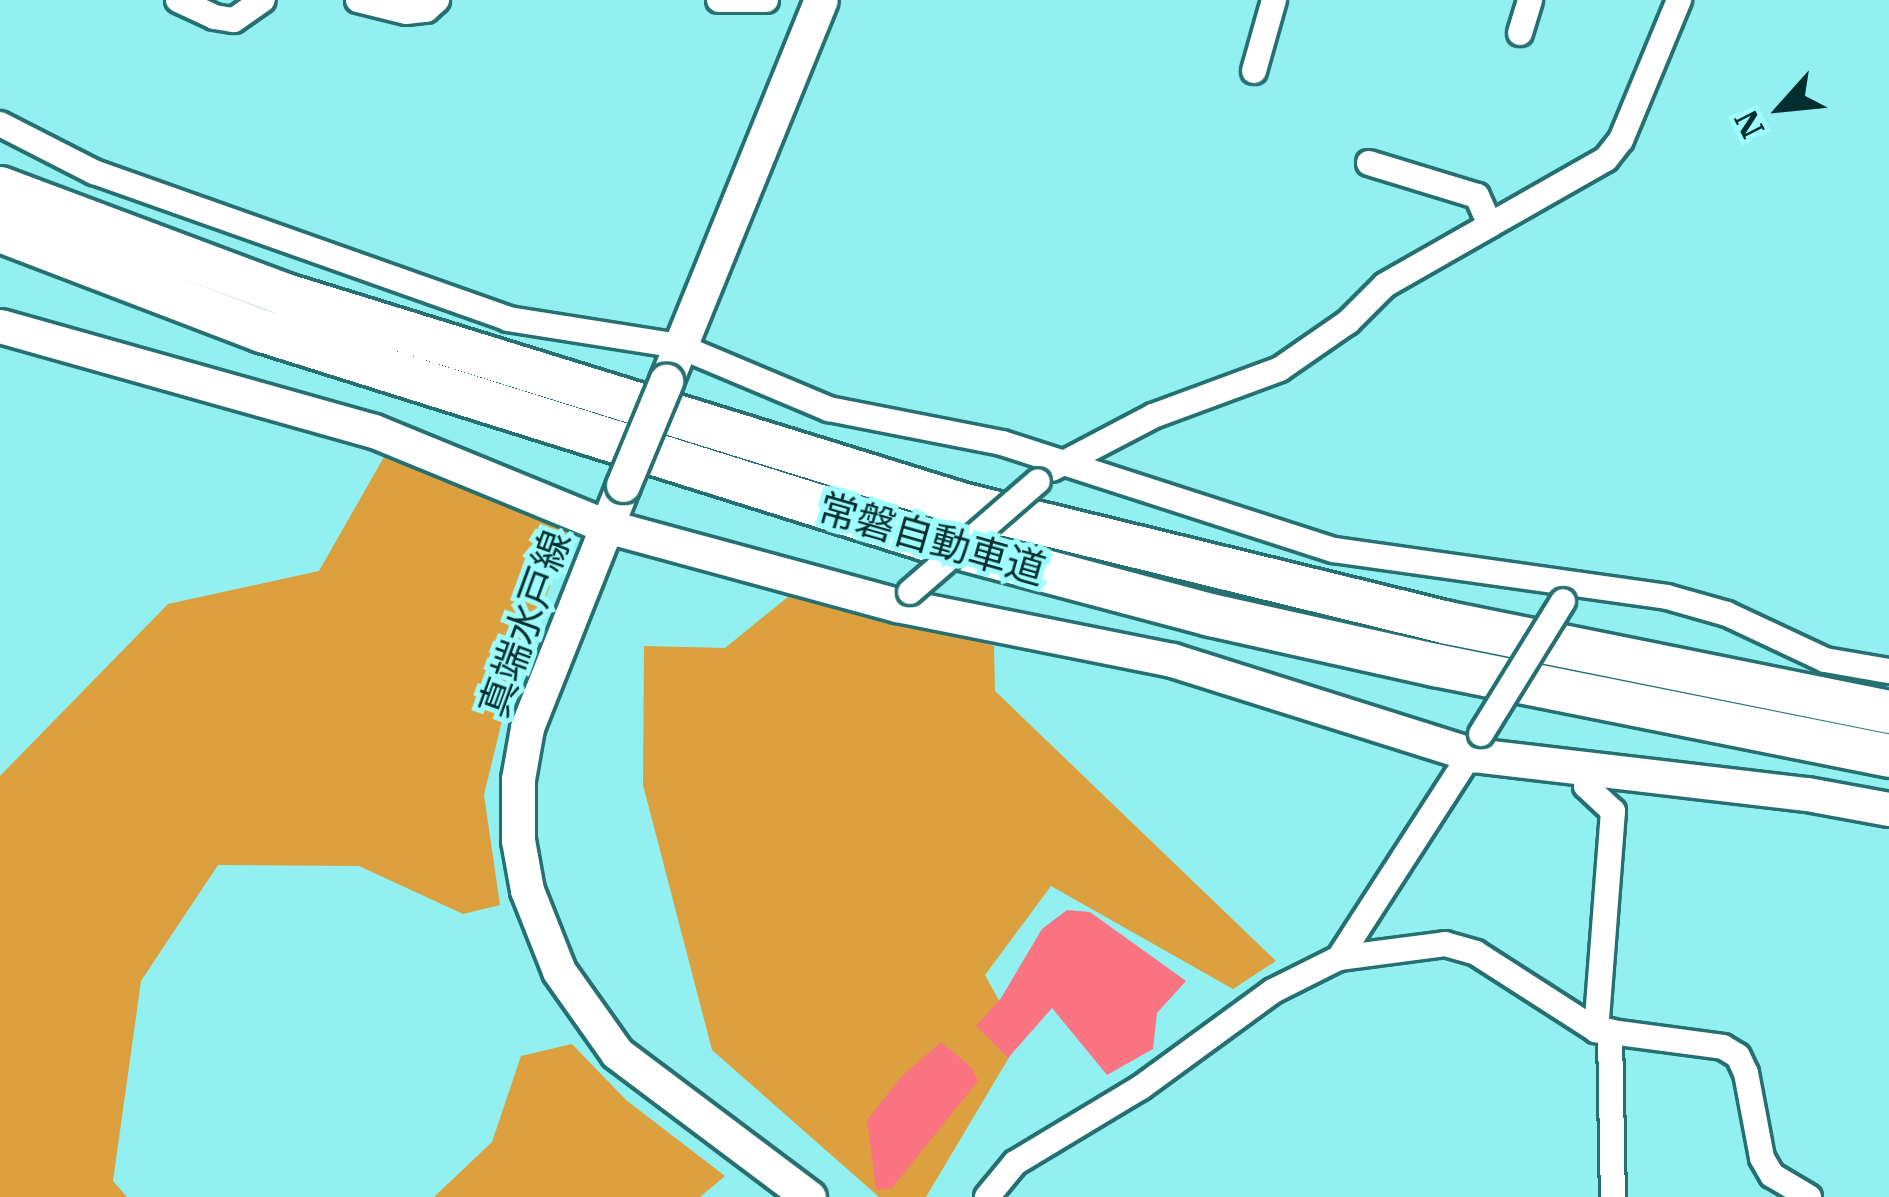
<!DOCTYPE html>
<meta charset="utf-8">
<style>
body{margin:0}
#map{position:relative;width:1889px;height:1197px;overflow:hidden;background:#92f0f0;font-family:"IBM Plex Serif","Noto Sans JP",serif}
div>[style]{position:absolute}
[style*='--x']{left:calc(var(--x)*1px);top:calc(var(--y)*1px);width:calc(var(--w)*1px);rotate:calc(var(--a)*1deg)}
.forest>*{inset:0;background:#dca03e}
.water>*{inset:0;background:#fb7481}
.roads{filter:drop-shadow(3px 0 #267071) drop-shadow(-3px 0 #267071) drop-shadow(0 3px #267071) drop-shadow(0 -3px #267071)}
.street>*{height:24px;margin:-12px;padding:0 12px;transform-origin:12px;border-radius:12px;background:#fff}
.secondary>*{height:33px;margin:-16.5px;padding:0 16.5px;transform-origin:16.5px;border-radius:16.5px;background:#fff}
.highway>*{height:42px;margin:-21px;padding:0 21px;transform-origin:21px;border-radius:21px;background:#fff}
.bridges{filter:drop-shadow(3px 0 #267071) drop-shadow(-3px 0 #267071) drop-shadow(0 3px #267071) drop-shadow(0 -3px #267071)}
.street-bridge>*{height:24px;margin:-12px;padding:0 12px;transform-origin:12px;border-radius:12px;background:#fff}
.secondary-bridge>*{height:33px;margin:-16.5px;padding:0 16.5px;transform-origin:16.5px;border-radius:16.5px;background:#fff}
span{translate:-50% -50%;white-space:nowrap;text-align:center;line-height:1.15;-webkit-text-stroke:10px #9ffdfd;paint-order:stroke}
.street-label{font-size:39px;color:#032e2f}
.north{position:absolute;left:1721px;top:48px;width:120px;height:120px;-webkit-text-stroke:9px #9ffdfd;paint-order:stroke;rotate:243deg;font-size:33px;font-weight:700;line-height:48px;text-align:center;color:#032e2f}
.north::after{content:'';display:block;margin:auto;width:42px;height:54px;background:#032e2f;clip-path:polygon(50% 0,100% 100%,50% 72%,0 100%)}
</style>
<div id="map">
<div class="forest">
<div style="clip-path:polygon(384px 457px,570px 533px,507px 700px,484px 795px,500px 905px,463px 914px,359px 866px,218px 865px,141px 981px,113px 1181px,127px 1197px,0 1197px,0 776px,168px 604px,319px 571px)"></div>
<div style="clip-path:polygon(794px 592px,903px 616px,994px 646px,995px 691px,1276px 961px,1233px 989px,1051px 886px,985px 975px,1020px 1039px,926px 1197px,879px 1197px,712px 1050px,643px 785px,644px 646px,725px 648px)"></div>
<div style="clip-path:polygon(572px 1044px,626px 1100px,725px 1176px,700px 1197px,434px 1197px,492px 1142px,521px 1056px)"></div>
</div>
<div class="water">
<div style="clip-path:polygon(1067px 910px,1090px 912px,1186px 981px,1157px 1013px,1153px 1049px,1107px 1075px,1052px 1008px,1008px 1058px,976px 1026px,1001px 998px,1042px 929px)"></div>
<div style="clip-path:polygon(941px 1042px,972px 1068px,978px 1081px,892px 1188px,876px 1190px,867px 1120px,901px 1077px)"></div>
</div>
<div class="roads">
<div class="street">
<div style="--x:178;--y:0;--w:40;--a:25"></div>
<div style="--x:214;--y:17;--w:20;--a:9"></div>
<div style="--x:234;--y:20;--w:35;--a:-35"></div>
<div style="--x:358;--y:0;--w:49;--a:14"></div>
<div style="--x:406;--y:12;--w:20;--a:-6"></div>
<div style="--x:426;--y:10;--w:15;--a:-42"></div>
<div style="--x:719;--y:0;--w:47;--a:0"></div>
<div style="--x:1520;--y:33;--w:34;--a:-73"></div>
<div style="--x:1254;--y:71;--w:74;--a:-74.3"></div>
<div style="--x:0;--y:124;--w:106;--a:27.1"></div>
<div style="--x:94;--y:172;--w:439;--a:19.5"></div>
<div style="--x:508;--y:319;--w:173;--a:9"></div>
<div style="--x:679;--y:346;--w:163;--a:22.8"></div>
<div style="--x:829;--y:409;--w:176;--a:11.1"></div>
<div style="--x:1002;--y:443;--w:349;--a:17.9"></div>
<div style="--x:1334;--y:550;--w:336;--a:8"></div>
<div style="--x:1667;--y:597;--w:62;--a:15.8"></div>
<div style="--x:1727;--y:614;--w:108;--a:25.1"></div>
<div style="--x:1825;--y:660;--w:65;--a:9.8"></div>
<div style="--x:1490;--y:225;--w:133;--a:-29.6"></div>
<div style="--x:1606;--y:159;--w:24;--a:-52"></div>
<div style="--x:1621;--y:140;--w:152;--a:-67.5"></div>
<div style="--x:1052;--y:469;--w:114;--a:-27.7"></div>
<div style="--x:1153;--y:416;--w:135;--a:-20.3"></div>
<div style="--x:1280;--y:369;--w:83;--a:-34.7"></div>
<div style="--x:1348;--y:322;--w:52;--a:-45"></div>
<div style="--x:1385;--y:285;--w:121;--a:-29.7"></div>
<div style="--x:1490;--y:225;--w:32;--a:-114"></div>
<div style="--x:1477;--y:196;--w:113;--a:-163"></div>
<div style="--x:1587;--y:768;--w:18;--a:93"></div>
<div style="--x:1586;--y:786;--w:37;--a:43"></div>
<div style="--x:1613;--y:811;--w:220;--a:94.4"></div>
<div style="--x:1339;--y:958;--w:107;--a:-7.5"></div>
<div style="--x:1445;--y:944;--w:32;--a:16"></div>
<div style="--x:1476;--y:953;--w:143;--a:32.7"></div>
<div style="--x:1596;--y:1030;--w:128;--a:7.6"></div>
<div style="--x:1723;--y:1047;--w:17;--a:31"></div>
<div style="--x:1738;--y:1056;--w:19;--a:65"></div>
<div style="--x:1746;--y:1073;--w:86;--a:79.3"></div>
<div style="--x:1762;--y:1158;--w:20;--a:60"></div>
<div style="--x:1772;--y:1175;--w:43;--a:30.7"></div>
<div style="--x:1610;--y:1031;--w:166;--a:89"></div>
<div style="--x:987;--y:1197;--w:44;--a:-50.5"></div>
<div style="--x:1015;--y:1163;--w:146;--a:-31"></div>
<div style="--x:1140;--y:1088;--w:165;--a:-36.1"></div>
<div style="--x:1273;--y:991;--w:74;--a:-26.6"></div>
<div style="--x:1339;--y:958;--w:258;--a:-57.2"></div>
</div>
<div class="secondary">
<div style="--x:0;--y:326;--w:388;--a:15.7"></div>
<div style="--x:374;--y:431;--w:251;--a:22.3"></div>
<div style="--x:606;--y:526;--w:302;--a:15.2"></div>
<div style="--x:897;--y:605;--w:280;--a:11.3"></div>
<div style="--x:1172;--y:660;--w:317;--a:17.5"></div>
<div style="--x:1474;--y:755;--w:335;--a:6.7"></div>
<div style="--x:1807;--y:794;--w:83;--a:10.4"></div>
<div style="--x:666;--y:381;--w:411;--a:-67.9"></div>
<div style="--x:623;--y:485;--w:261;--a:111.6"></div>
<div style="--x:527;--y:728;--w:52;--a:100"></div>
<div style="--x:518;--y:779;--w:61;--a:90"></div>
<div style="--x:518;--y:840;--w:51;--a:79.8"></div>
<div style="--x:527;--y:890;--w:87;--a:68.4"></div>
<div style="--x:559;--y:971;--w:100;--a:54.7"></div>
<div style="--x:617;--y:1053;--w:240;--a:36.9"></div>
</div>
<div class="highway">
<div style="--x:0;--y:188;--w:305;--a:20.5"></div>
<div style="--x:286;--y:295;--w:707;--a:17.2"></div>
<div style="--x:961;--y:504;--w:501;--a:13.73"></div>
<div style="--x:1448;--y:623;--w:450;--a:11.4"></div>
<div style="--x:0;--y:231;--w:280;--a:20.9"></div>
<div style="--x:262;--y:331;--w:695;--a:17.42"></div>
<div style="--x:925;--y:539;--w:296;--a:14.9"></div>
<div style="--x:1211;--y:615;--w:230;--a:12.6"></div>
<div style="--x:1435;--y:665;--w:463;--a:11.3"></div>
</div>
</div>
<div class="bridges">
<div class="street-bridge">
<div style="--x:910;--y:592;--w:169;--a:-40.9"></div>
<div style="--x:1481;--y:734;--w:156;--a:-58.3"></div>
</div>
<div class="secondary-bridge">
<div style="--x:623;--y:485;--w:113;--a:-67.5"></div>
</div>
</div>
<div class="street-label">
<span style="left:932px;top:539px;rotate:16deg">常磐自動車道</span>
<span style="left:525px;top:624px;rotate:-70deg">真端水戸線</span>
</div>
<div class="north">N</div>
</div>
